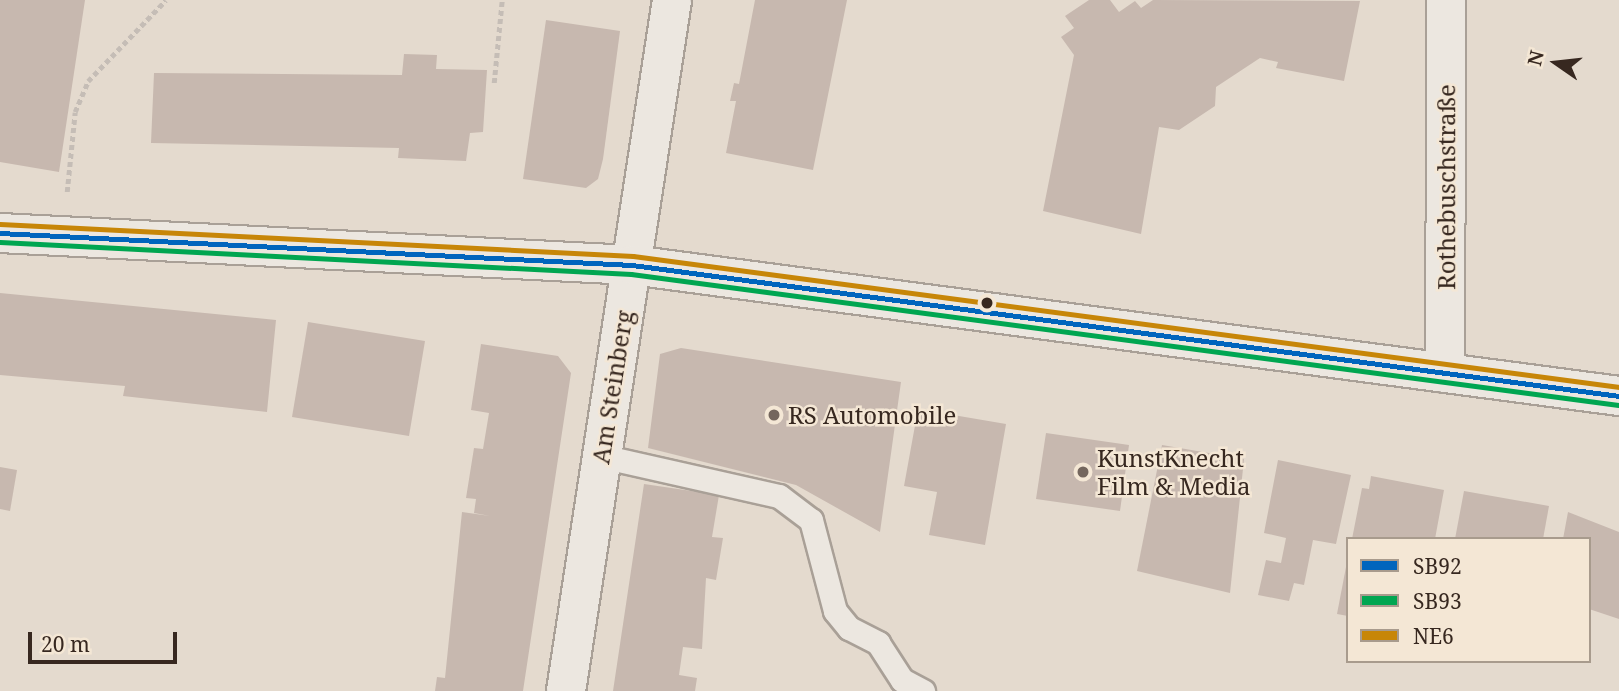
<!DOCTYPE html>
<meta charset="utf-8">
<style>
body{margin:0}
#map{position:relative;width:1619px;height:691px;overflow:hidden;background:#e4dace;font-family:"Noto Serif",serif}
div>[style]{position:absolute}
[style*='--x']{left:calc(var(--x)*1px);top:calc(var(--y)*1px);width:calc(var(--w)*1px);rotate:calc(var(--a)*1deg)}
.building>*{inset:0;background:#c7b8af}
.path>*{height:4.5px;margin-top:-2.25px;transform-origin:0;background:repeating-linear-gradient(90deg,#c5bdb6 0 5px,transparent 0 8.5px)}
.roads{filter:drop-shadow(2px 0 #a9a097) drop-shadow(-2px 0 #a9a097) drop-shadow(0 2px #a9a097) drop-shadow(0 -2px #a9a097)}
.lane>*{height:23px;margin:-11.5px;padding:0 11.5px;transform-origin:11.5px;border-radius:11.5px;background:#ece7e0}
.street>*{height:38px;margin:-19px;padding:0 19px;transform-origin:19px;border-radius:19px;background:#ece7e0}
.secondary>*{height:38px;margin:-19px;padding:0 19px;transform-origin:19px;border-radius:19px;background:#ece7e0}
.bus-1>*{height:5px;margin:-2.5px;padding:0 2.5px;transform-origin:2.5px;border-radius:2.5px;background:#0065bd}
.bus-2>*{height:5px;margin:-2.5px;padding:0 2.5px;transform-origin:2.5px;border-radius:2.5px;background:#00a651}
.bus-3>*{height:5px;margin:-2.5px;padding:0 2.5px;transform-origin:2.5px;border-radius:2.5px;background:#c78608}
.dots>*{width:19px;height:19px;translate:-50% -50%;box-sizing:border-box;border:4px solid #f4e7d5;border-radius:50%}
span{translate:-50% -50%;white-space:nowrap;text-align:center;line-height:1.15;-webkit-text-stroke:5px #f4e7d5;paint-order:stroke}
.street-label{font-size:24px;color:#372820}
.poi-label{font-size:24px;color:#372820}
.left{translate:0 -50%;text-align:left}
.legend{position:absolute;left:1346px;top:537px;width:245px;height:126px;box-sizing:border-box;background:#f4e7d5;border:2px solid #a89b8d;margin:0;padding:9px 12px;list-style:none;font-size:21px;color:#372820}
.legend li{display:flex;align-items:center;gap:14px;height:35px}
.legend b{width:35px;border:2px solid #a89b8d}
.north{position:absolute;left:1521px;top:28px;width:70px;height:70px;-webkit-text-stroke:5px #f4e7d5;paint-order:stroke;rotate:284deg;font-size:19px;font-weight:700;line-height:28px;text-align:center;color:#372820}
.north::after{content:'';display:block;margin:auto;width:24px;height:32px;background:#372820;clip-path:polygon(50% 0,100% 100%,50% 72%,0 100%)}
.scale{position:absolute;left:28px;top:632px;width:149px;height:32px;box-sizing:border-box;border:4px solid #372820;border-top:0;padding-left:9px;font-size:21px;line-height:24px;white-space:nowrap;color:#372820;-webkit-text-stroke:5px #f4e7d5;paint-order:stroke}
</style>
<div id="map">
<div class="building">
<div style="clip-path:polygon(0 0,85px 0,59px 172px,0 162px)"></div>
<div style="clip-path:polygon(755px 0,847px 0,813px 170px,726px 153px,736px 101px,730px 101px,734px 83px,739px 84px)"></div>
<div style="clip-path:polygon(1089px 0,1110px 0,1119px 12px,1135px 1px,1141px 8px,1153px 0,1360px 1px,1344px 81px,1276px 68px,1278px 62px,1260px 58px,1216px 87px,1215px 106px,1179px 130px,1159px 127px,1141px 234px,1043px 211px,1074px 55px,1061px 37px,1074px 28px,1065px 16px)"></div>
<div style="clip-path:polygon(546px 20px,620px 31px,603px 159px,598px 179px,586px 188px,523px 179px)"></div>
<div style="clip-path:polygon(404px 54px,437px 55px,436px 69px,487px 70px,483px 132px,470px 133px,466px 161px,398px 158px,399px 148px,151px 143px,154px 73px,402px 75px)"></div>
<div style="clip-path:polygon(0 293px,276px 320px,267px 412px,123px 396px,125px 386px,0 375px)"></div>
<div style="clip-path:polygon(308px 322px,425px 341px,409px 436px,292px 417px)"></div>
<div style="clip-path:polygon(481px 344px,558px 356px,571px 373px,523px 691px,435px 691px,437px 677px,445px 678px,462px 512px,490px 516px,474px 513px,476px 499px,466px 498px,474px 448px,483px 449px,489px 413px,471px 410px)"></div>
<div style="clip-path:polygon(681px 348px,901px 382px,880px 532px,796px 485px,648px 448px,660px 354px)"></div>
<div style="clip-path:polygon(918px 409px,1006px 424px,985px 545px,929px 535px,937px 492px,904px 486px)"></div>
<div style="clip-path:polygon(1046px 433px,1129px 445px,1120px 511px,1036px 499px)"></div>
<div style="clip-path:polygon(1162px 445px,1244px 459px,1230px 593px,1137px 571px)"></div>
<div style="clip-path:polygon(1278px 460px,1351px 475px,1336px 544px,1313px 540px,1304px 585px,1294px 583px,1289px 601px,1258px 595px,1266px 560px,1281px 563px,1286px 538px,1264px 533px)"></div>
<div style="clip-path:polygon(0 467px,17px 470px,10px 511px,0 509px)"></div>
<div style="clip-path:polygon(1371px 476px,1444px 490px,1435px 539px,1352px 539px,1362px 488px,1369px 489px)"></div>
<div style="clip-path:polygon(644px 484px,719px 495px,712px 537px,723px 538px,716px 580px,706px 578px,702px 649px,683px 647px,679px 675px,697px 678px,695px 691px,613px 691px)"></div>
<div style="clip-path:polygon(1464px 491px,1549px 506px,1543px 539px,1455px 539px)"></div>
<div style="clip-path:polygon(1568px 512px,1619px 532px,1619px 619px,1589px 609px,1589px 539px,1563px 539px)"></div>
<div style="clip-path:polygon(1346px 567px,1348px 567px,1348px 616px,1337px 614px)"></div>
</div>
<div class="path">
<div style="--x:494;--y:83;--w:83;--a:-84.5"></div>
<div style="--x:67;--y:192;--w:80;--a:-84.3"></div>
<div style="--x:75;--y:112;--w:34;--a:-67"></div>
<div style="--x:88;--y:81;--w:112;--a:-46.1"></div>
</div>
<div class="roads">
<div class="lane">
<div style="--x:601;--y:456;--w:182;--a:12.7"></div>
<div style="--x:779;--y:496;--w:40;--a:37"></div>
<div style="--x:811;--y:520;--w:94;--a:75.2"></div>
<div style="--x:835;--y:611;--w:22;--a:51"></div>
<div style="--x:849;--y:628;--w:33;--a:27"></div>
<div style="--x:878;--y:643;--w:44;--a:57"></div>
<div style="--x:902;--y:680;--w:24;--a:28"></div>
</div>
<div class="street">
<div style="--x:1445;--y:373;--w:373;--a:-89.8"></div>
<div style="--x:566;--y:691;--w:699;--a:-81.28"></div>
</div>
<div class="secondary">
<div style="--x:0;--y:233;--w:633;--a:2.9"></div>
<div style="--x:632;--y:265;--w:996;--a:7.56"></div>
</div>
</div>
<div class="bus-1">
<div style="--x:0;--y:233;--w:633;--a:2.9"></div>
<div style="--x:632;--y:265;--w:996;--a:7.56"></div>
</div>
<div class="bus-2">
<div style="--x:0;--y:242;--w:632;--a:2.9"></div>
<div style="--x:631;--y:274;--w:996;--a:7.56"></div>
</div>
<div class="bus-3">
<div style="--x:0;--y:224;--w:634;--a:2.89"></div>
<div style="--x:633;--y:256;--w:995;--a:7.57"></div>
</div>
<div class="dots">
<div style="left:987px;top:303px;background:#372820"></div>
<div style="left:774px;top:415px;background:#74665d"></div>
<div style="left:1083px;top:472px;background:#74665d"></div>
</div>
<div class="street-label">
<span style="left:1446px;top:187px;rotate:-90deg">Rothebuschstraße</span>
<span style="left:612px;top:387px;rotate:-81deg">Am Steinberg</span>
</div>
<div class="poi-label">
<span class="left" style="left:788px;top:415px">RS Automobile</span>
<span class="left" style="left:1097px;top:472px">KunstKnecht<br>Film &amp; Media</span>
</div>
<ul class="legend">
<li><b style="height:9px;background:#0065bd"></b>SB92</li>
<li><b style="height:9px;background:#00a651"></b>SB93</li>
<li><b style="height:9px;background:#c78608"></b>NE6</li>
</ul>
<div class="north">N</div>
<div class="scale">20 m</div>
</div>
